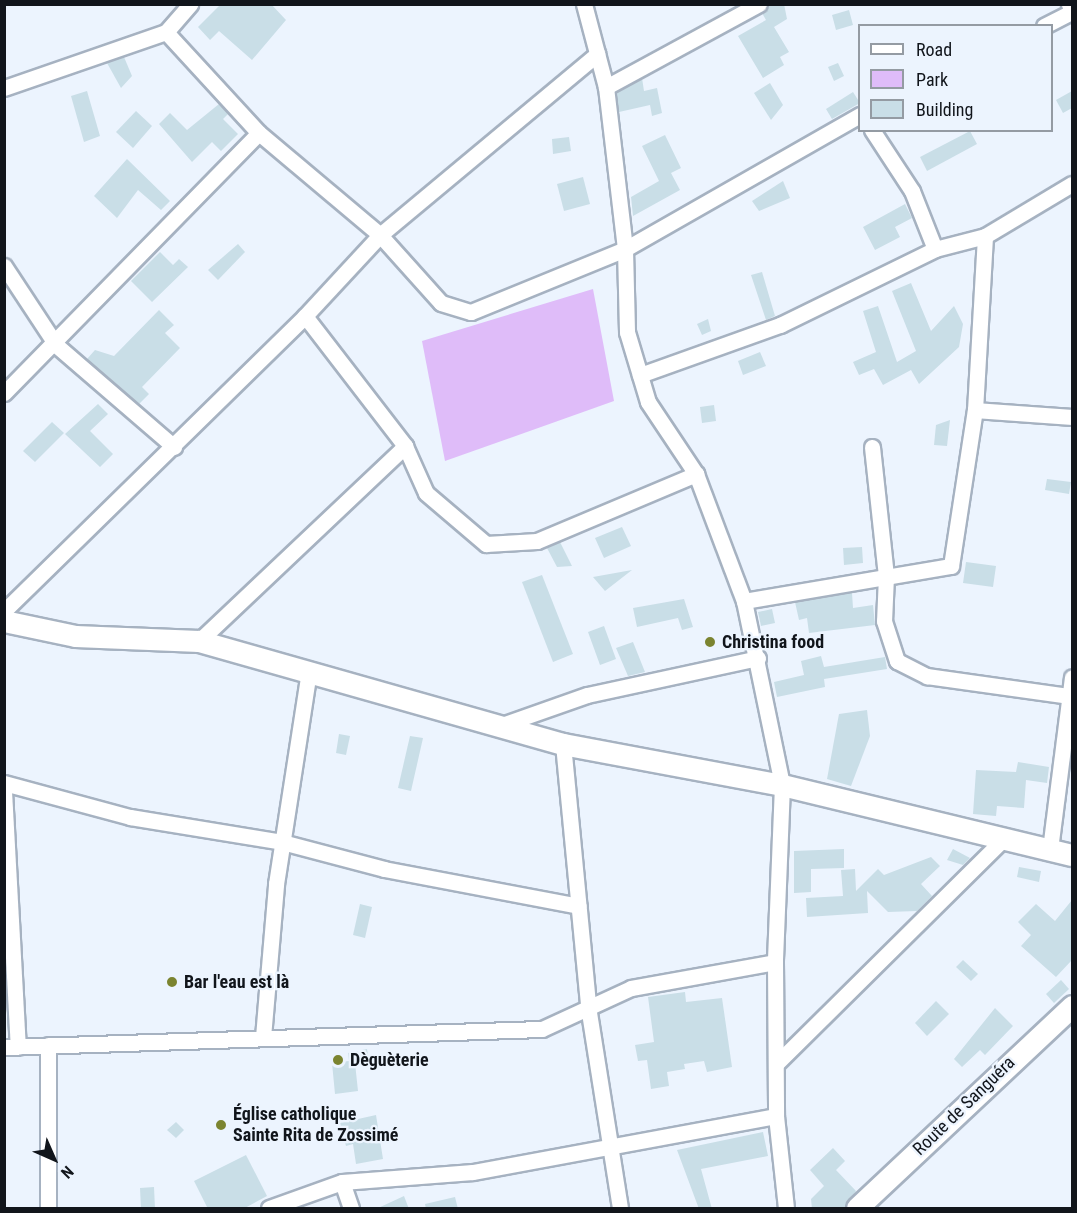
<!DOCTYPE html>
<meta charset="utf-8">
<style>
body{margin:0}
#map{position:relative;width:1077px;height:1213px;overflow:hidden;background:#ecf4fe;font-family:"Roboto Condensed",sans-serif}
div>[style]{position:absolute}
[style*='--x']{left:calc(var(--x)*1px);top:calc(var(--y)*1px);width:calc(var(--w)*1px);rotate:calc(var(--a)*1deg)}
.green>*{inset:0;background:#dfbcf9}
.building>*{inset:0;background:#c9dee7}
.roads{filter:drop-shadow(2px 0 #a6b2c1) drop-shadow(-2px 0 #a6b2c1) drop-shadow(0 2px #a6b2c1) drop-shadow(0 -2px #a6b2c1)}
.street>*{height:15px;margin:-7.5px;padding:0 7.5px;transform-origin:7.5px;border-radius:7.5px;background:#fff}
.secondary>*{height:21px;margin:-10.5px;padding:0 10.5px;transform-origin:10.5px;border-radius:10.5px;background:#fff}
.dots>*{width:16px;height:16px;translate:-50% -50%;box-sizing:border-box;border:3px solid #ecf4fe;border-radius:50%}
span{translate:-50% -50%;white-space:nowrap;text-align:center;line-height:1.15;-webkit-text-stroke:4.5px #ecf4fe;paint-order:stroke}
.poi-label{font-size:18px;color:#11151b;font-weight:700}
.left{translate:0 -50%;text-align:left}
.street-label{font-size:18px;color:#11151b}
.frame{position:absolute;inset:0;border:6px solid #11151b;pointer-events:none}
.legend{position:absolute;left:858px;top:24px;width:195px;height:108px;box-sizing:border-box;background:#ecf4fe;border:2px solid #949ba3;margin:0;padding:8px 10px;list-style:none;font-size:18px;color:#11151b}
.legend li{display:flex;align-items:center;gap:12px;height:30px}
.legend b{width:30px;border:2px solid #949ba3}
.north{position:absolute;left:24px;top:1129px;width:60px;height:60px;-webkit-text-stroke:4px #ecf4fe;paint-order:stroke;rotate:135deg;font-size:16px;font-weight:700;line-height:24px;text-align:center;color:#11151b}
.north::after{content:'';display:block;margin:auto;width:21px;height:27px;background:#11151b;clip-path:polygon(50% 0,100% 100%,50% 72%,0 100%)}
</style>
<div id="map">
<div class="green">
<div style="clip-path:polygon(593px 289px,614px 401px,445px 461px,422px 341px)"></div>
</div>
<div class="building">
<div style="clip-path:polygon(221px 4px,271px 4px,286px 20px,252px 60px,219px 31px,210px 40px,198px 27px)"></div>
<div style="clip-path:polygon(784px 4px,787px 19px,774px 27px,789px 52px,780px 57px,784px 65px,763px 78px,738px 36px,766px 20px,762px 13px,769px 5px)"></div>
<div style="clip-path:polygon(849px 10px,853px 25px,836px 30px,832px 15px)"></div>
<div style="clip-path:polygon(124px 57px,132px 76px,121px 88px,107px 63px)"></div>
<div style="clip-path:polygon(838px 63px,844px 76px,834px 81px,828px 67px)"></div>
<div style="clip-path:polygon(642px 78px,644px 91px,657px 88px,662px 113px,652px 116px,650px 105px,619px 112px,616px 92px)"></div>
<div style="clip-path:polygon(770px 83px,783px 105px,771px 120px,754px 93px)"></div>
<div style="clip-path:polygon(87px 91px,100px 136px,84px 142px,71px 96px)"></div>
<div style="clip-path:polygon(1072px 91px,1072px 108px,1063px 113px,1056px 100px)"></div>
<div style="clip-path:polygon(853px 92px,860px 103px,832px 119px,826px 109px)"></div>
<div style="clip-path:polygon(219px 104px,228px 114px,223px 119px,238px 134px,221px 151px,212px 142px,192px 162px,159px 124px,170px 113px,187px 130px)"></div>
<div style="clip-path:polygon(136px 111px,152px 126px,133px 148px,116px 132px)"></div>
<div style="clip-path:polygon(970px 131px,977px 144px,927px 171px,920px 157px)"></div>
<div style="clip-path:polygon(665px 135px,681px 168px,671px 173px,680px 190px,633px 216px,631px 197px,659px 181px,642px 146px)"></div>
<div style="clip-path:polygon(569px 137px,571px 151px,553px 154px,552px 139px)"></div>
<div style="clip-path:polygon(127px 159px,170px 201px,161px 210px,138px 190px,117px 218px,94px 196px)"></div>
<div style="clip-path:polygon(583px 177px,590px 204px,564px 211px,557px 184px)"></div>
<div style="clip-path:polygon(783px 181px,790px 198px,759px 211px,752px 201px)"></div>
<div style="clip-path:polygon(905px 204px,912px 218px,895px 227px,900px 237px,875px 250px,863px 227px)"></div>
<div style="clip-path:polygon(238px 244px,245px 252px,218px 280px,208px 270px)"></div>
<div style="clip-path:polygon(160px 252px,173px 265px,179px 259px,188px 267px,152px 302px,131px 281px)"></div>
<div style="clip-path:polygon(762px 272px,775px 316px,766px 320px,751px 275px)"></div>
<div style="clip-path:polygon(911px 283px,931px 331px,954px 306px,963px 324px,959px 347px,919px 384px,911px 370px,883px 385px,874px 369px,859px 375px,853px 362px,876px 352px,863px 311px,878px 306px,897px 362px,916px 351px,892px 291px)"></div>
<div style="clip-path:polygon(159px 310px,174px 325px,165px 333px,180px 348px,142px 387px,149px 394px,139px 404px,87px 359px,95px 350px,114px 356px)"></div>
<div style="clip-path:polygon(708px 319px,711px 331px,702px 335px,697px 324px)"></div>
<div style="clip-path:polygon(760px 352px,766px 366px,743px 375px,738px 361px)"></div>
<div style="clip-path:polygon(98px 404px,108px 414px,90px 431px,113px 454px,100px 467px,65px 434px)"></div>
<div style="clip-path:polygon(714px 405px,716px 421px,702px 423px,700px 407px)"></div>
<div style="clip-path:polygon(950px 420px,947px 446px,934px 445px,936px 425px)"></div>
<div style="clip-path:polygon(52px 422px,64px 433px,35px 462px,23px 451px)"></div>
<div style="clip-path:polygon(1047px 479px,1071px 482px,1069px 494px,1045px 490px)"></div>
<div style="clip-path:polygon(622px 527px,631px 546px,604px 558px,595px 538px)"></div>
<div style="clip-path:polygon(560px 542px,572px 566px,557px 567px,547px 548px)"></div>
<div style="clip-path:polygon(862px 547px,863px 563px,844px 565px,843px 548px)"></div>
<div style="clip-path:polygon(966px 562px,996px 566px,993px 587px,963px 583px)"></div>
<div style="clip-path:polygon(632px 570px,605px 591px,593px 577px)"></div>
<div style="clip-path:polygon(542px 575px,573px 654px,553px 662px,522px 582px)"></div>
<div style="clip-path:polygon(852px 593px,853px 608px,873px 605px,875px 625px,809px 633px,807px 618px,799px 620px,795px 602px)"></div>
<div style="clip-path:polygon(684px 599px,693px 627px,682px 630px,678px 618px,637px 627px,633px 608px)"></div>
<div style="clip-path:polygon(772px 609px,775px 623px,761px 626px,758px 612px)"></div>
<div style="clip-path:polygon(604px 626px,616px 659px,600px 665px,588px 632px)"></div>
<div style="clip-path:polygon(633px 642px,645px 672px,628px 676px,616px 648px)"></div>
<div style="clip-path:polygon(821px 656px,824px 667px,885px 657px,887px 669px,824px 679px,825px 687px,777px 697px,774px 682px,804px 675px,801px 661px)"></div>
<div style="clip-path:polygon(867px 710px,870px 736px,851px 786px,827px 779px,839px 714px)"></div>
<div style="clip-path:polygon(339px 734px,350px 736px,346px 755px,336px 753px)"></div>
<div style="clip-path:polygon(410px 736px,423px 738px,411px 791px,398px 788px)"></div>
<div style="clip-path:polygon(1018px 762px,1049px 767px,1047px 783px,1026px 780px,1024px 808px,997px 806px,996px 816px,973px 814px,976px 770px,1016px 772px)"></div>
<div style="clip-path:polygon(844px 849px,844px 868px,811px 869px,811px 892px,794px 893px,794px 851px)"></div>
<div style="clip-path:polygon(953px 849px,970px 858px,963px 865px,947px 860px)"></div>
<div style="clip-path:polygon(931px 857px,940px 866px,921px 884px,932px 896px,917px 911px,888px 912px,867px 891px,868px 913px,807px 917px,806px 898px,843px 896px,841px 870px,855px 869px,856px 891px,878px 869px,884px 875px)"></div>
<div style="clip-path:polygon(1019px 867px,1041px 871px,1039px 882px,1017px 877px)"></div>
<div style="clip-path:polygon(1072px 900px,1072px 960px,1056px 977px,1021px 946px,1031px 935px,1018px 922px,1036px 904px,1055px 921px)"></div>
<div style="clip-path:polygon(360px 904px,372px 907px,365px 938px,353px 935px)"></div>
<div style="clip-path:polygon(963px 960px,978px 974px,971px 981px,956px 967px)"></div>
<div style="clip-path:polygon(1061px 980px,1069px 989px,1054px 1003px,1046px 994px)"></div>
<div style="clip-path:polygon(685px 992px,686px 1002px,722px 998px,732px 1067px,707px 1072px,704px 1061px,684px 1064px,685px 1069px,667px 1072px,669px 1086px,651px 1089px,647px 1060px,638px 1061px,635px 1045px,654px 1042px,648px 997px)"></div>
<div style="clip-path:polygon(936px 1001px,949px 1014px,927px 1036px,915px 1023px)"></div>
<div style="clip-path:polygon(995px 1008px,1013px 1026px,985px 1055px,980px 1050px,962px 1067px,954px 1059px)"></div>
<div style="clip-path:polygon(367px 1049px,369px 1060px,355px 1063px,358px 1091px,335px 1094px,332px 1063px,349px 1061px,348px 1053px)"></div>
<div style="clip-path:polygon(376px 1115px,383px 1159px,356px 1164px,353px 1144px,346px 1146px,340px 1123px)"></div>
<div style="clip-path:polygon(176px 1122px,184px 1130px,176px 1138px,167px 1130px)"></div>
<div style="clip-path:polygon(763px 1132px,768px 1156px,701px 1169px,712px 1209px,699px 1209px,677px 1150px)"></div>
<div style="clip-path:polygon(833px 1148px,845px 1161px,836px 1170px,856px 1191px,845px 1209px,812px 1209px,811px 1199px,824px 1186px,810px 1170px)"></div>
<div style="clip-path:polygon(246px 1155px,267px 1196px,243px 1209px,208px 1209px,194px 1181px)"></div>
<div style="clip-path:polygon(154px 1187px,155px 1209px,141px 1209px,140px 1188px)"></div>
<div style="clip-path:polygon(404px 1196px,409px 1209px,376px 1209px)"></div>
<div style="clip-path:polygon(455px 1197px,458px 1209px,426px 1209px,425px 1204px)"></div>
</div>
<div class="roads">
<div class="street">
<div style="--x:584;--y:4;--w:86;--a:75.2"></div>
<div style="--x:606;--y:87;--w:163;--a:83.3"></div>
<div style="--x:625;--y:249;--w:83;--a:88.6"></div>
<div style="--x:627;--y:332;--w:73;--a:73.3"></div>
<div style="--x:648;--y:402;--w:87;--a:56.3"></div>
<div style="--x:696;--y:474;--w:136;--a:69.3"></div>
<div style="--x:744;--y:601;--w:188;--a:78.3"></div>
<div style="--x:782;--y:785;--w:177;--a:92.3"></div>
<div style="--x:775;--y:962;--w:154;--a:89.6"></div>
<div style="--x:776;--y:1116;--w:93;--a:83.8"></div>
<div style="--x:1044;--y:26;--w:31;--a:-27"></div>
<div style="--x:1072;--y:12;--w:9;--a:-111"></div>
<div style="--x:166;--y:32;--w:137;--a:47.4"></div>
<div style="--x:259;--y:133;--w:158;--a:40.1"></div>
<div style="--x:380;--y:235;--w:91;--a:48.1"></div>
<div style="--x:441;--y:303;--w:31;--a:17"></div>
<div style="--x:471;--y:312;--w:166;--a:-22.2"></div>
<div style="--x:625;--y:249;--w:271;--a:-29.7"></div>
<div style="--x:606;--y:87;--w:174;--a:-28.5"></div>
<div style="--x:4;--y:88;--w:171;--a:-19.1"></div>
<div style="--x:166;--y:32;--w:37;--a:-49"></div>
<div style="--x:872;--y:130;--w:73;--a:56.7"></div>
<div style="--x:912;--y:191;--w:62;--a:68.4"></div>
<div style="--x:4;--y:266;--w:95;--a:56.6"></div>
<div style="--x:56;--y:345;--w:156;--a:40.8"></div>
<div style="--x:305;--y:316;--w:164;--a:52.4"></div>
<div style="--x:405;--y:446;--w:51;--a:65.9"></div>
<div style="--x:426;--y:493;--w:79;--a:40.4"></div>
<div style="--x:486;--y:544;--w:51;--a:-3.4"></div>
<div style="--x:537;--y:541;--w:173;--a:-22.8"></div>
<div style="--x:640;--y:375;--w:149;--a:-19.7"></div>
<div style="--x:780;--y:325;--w:173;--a:-26.1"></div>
<div style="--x:935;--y:249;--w:52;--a:-14.6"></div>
<div style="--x:985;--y:236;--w:101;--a:-30.9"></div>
<div style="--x:4;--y:393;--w:364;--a:-45.6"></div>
<div style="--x:975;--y:410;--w:97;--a:4.1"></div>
<div style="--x:872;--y:447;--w:130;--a:83.8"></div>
<div style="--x:886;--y:576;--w:45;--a:92.5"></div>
<div style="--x:884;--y:621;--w:42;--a:72"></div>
<div style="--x:897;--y:661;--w:34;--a:27"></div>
<div style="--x:927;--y:676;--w:144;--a:8"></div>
<div style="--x:744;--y:601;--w:210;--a:-9.6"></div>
<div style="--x:951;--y:566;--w:158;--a:-81.3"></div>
<div style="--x:975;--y:410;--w:174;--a:-86.7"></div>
<div style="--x:4;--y:611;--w:421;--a:-44.4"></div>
<div style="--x:305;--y:316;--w:110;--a:-47.2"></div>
<div style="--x:380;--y:235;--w:283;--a:-39.8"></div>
<div style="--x:199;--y:641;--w:284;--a:-43.4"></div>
<div style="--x:496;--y:727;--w:96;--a:-19.4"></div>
<div style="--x:587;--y:695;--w:175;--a:-12.2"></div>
<div style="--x:563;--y:744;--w:263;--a:84.5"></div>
<div style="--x:588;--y:1006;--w:205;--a:81"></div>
<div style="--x:4;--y:783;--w:131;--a:15.1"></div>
<div style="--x:130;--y:817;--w:154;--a:9.3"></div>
<div style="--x:282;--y:842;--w:106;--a:14.8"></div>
<div style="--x:384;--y:869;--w:198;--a:10.7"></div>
<div style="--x:4;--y:791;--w:256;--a:86.9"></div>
<div style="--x:1050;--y:849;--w:173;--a:-82.7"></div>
<div style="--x:263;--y:1037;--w:154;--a:-85.1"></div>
<div style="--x:276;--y:884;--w:217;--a:-81.2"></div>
<div style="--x:48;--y:1045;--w:163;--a:90"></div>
<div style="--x:4;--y:1047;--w:538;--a:-1.92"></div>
<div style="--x:542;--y:1029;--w:98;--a:-24.7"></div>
<div style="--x:631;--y:988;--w:146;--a:-10.2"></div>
<div style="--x:776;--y:1064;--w:321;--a:-44.7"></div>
<div style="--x:342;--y:1182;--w:28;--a:71"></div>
<div style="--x:269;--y:1208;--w:77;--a:-19.6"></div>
<div style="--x:342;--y:1182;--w:131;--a:-4.4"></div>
<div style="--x:473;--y:1172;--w:308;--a:-10.5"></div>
</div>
<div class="secondary">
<div style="--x:4;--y:621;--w:73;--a:11.9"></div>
<div style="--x:75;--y:636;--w:124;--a:2.3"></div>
<div style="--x:199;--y:641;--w:378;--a:15.8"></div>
<div style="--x:563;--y:744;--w:223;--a:10.6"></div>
<div style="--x:782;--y:785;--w:298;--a:13.6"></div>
<div style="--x:857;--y:1208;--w:295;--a:-43.2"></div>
</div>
</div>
<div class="dots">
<div style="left:710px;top:642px;background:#7b8430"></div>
<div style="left:172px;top:982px;background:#7b8430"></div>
<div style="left:338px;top:1060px;background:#7b8430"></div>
<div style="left:221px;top:1125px;background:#7b8430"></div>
</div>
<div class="poi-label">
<span class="left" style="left:722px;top:642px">Christina food</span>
<span class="left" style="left:184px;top:982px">Bar l'eau est là</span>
<span class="left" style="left:350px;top:1060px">Dèguèterie</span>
<span class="left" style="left:233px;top:1125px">Église catholique<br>Sainte Rita de Zossimé</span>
</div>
<div class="street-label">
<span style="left:964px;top:1106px;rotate:-44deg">Route de Sanguéra</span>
</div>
<div class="frame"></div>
<ul class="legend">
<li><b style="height:8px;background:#fff"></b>Road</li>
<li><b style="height:16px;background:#dfbcf9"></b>Park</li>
<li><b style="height:16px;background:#c9dee7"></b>Building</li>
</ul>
<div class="north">N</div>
</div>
